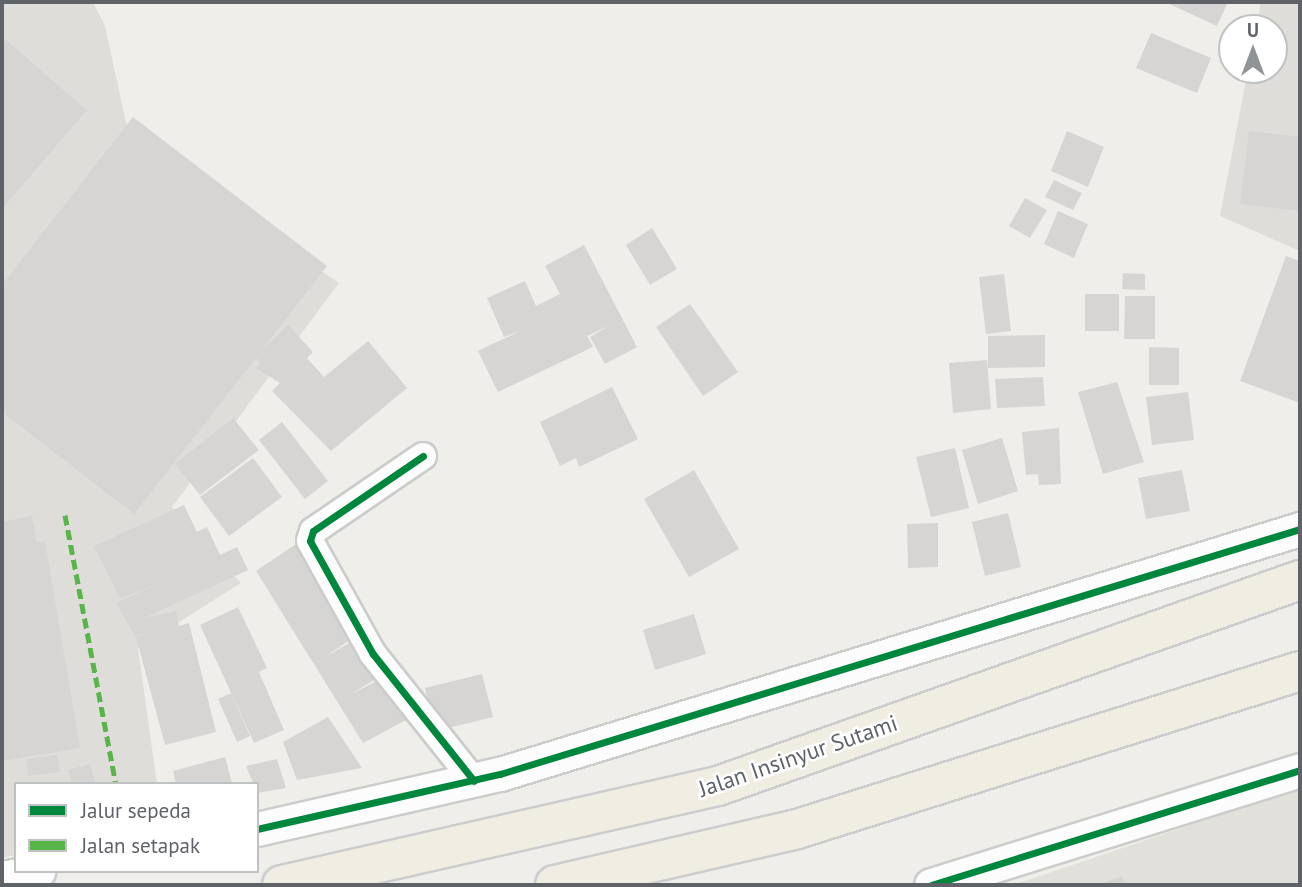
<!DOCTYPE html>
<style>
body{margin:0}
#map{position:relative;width:1302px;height:887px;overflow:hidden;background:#efeeea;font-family:"PT Sans",sans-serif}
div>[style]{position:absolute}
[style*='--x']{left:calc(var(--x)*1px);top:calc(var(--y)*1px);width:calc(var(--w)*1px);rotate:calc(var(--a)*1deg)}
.industrial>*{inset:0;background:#dfddda}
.education>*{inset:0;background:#e2e0da}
.building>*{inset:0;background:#d6d5d3}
.roads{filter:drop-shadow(2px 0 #cbcccc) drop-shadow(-2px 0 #cbcccc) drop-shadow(0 2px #cbcccc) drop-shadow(0 -2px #cbcccc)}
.minor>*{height:26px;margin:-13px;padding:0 13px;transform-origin:13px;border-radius:13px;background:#fdfcfc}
.tertiary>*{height:33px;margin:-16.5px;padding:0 16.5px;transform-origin:16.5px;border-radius:16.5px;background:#fdfcfc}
.motorway>*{height:38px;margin:-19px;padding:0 19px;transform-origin:19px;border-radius:19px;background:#f0ede3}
.quiet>*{height:5px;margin-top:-2.5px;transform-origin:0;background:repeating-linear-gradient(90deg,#58b549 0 10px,transparent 0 15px)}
.cycleway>*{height:7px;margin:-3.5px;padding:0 3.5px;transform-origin:3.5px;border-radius:3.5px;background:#00873e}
span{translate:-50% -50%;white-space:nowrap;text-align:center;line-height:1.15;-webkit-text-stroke:5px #fff;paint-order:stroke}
.street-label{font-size:23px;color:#5f6368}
.frame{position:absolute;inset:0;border:4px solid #5f6368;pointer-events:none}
.legend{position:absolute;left:14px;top:782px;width:245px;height:91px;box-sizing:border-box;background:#fff;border:2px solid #bfc1c3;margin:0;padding:9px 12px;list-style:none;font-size:21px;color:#5f6368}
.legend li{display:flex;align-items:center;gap:14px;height:35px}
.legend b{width:35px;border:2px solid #bfc1c3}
.north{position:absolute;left:1218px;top:14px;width:70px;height:70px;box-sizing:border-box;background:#fff;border:2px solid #bfc1c3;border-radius:50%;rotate:0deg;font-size:19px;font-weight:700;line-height:28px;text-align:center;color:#5f6368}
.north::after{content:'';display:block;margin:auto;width:24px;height:32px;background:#919496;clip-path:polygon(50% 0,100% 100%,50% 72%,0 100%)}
</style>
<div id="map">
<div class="industrial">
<div style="clip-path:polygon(2px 2px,93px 2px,105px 26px,130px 141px,339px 283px,172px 507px,241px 583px,138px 648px,157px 784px,16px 784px,16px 855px,2px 858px)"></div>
<div style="clip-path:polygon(1261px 2px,1300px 2px,1300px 251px,1220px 216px,1248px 70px,1274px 70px,1274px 28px,1256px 28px)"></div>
</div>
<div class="education">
<div style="clip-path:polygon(1300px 788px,1300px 885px,1013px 885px)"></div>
</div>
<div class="building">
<div style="clip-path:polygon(1165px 2px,1228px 2px,1217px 26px)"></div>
<div style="clip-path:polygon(1151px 33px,1211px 58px,1197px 93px,1136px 68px)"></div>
<div style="clip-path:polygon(2px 37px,87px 110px,2px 209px)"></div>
<div style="clip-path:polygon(133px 117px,327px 266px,261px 351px,288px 325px,313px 352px,307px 358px,324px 377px,368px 341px,407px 388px,331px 451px,272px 391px,280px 383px,256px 368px,261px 363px,256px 358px,134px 514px,2px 412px,2px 285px)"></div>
<div style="clip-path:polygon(1067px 131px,1104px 147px,1088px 187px,1051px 171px)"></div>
<div style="clip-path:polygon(1249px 131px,1300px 137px,1300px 211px,1240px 204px)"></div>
<div style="clip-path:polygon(1054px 180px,1082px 193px,1073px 210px,1045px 197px)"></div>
<div style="clip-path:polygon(1025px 198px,1047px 210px,1030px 238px,1009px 226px)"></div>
<div style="clip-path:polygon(1058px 211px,1088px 224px,1074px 258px,1044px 244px)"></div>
<div style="clip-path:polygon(652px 228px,677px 269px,650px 285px,626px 245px)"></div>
<div style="clip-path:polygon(584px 245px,637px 347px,605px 364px,590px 337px,608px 326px,587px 336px,593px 347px,498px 392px,478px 351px,522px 330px,504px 337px,487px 298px,525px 281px,536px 306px,560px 294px,545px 266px)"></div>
<div style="clip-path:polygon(1286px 256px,1300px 261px,1300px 403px,1240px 381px)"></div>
<div style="clip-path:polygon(1123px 273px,1145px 274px,1145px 290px,1122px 289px)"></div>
<div style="clip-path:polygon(1004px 274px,1011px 331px,986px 334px,979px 277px)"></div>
<div style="clip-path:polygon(1085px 294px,1119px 294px,1119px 331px,1085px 331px)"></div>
<div style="clip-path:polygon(1125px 296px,1155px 296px,1155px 339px,1124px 339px)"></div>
<div style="clip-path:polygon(690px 304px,738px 372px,703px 396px,656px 327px)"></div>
<div style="clip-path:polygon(1045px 335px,1045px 367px,988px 368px,988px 336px)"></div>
<div style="clip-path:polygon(1149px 347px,1179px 348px,1179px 385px,1149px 385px)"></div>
<div style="clip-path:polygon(987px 360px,991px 409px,953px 413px,949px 363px)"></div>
<div style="clip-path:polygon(1043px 377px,1045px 406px,997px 408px,995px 379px)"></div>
<div style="clip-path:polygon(1117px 382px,1144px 462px,1103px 474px,1078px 392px)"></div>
<div style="clip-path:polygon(612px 387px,638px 439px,579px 467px,576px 458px,560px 466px,540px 422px)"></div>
<div style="clip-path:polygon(1188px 392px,1194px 440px,1152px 445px,1146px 397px)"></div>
<div style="clip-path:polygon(233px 418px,259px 450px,200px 495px,175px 464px)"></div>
<div style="clip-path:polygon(282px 422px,328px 481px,305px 499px,259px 440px)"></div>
<div style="clip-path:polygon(1059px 428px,1061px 484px,1039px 485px,1038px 474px,1026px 475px,1022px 432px)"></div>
<div style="clip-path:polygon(1002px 438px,1018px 491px,978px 504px,962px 450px)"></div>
<div style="clip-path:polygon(955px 448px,969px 508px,931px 517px,916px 457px)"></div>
<div style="clip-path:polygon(253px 458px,282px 497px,229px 536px,200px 497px)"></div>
<div style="clip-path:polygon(694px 470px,739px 549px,689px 577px,644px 499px)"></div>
<div style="clip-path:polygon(1182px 470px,1190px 511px,1146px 519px,1138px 478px)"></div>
<div style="clip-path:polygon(184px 505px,197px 532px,207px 527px,220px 555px,237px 547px,248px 570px,144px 618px,176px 611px,179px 626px,189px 623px,216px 732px,165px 745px,136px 637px,153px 632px,135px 636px,116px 603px,167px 579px,120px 599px,94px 546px)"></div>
<div style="clip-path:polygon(1008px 513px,1021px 567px,985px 576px,972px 522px)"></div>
<div style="clip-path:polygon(32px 516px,37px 542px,45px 541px,80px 748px,2px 761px,2px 522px)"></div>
<div style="clip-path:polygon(938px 523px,938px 567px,908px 568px,907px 524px)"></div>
<div style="clip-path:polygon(299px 542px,360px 633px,325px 657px,351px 642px,374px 680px,351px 694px,387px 676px,410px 718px,363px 743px,256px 571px)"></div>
<div style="clip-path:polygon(238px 607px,267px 668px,259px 672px,284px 730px,254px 743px,200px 625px)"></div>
<div style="clip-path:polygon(694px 614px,706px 654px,655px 670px,643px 630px)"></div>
<div style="clip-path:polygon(482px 674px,493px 717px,436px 731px,425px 688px)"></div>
<div style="clip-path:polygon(231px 693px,250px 736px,237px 742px,218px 699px)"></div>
<div style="clip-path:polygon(328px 717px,362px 768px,297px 780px,283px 742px)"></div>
<div style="clip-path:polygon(57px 755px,60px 772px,28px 776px,26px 759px)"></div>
<div style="clip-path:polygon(225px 757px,232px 783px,176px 784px,173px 771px)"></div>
<div style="clip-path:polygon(277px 759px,286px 788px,257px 793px,246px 766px)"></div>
<div style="clip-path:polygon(90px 764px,96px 784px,72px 784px,68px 770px)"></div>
<div style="clip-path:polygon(1122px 876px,1126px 885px,1098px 885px)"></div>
</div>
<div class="roads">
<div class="minor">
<div style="--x:423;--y:456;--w:133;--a:145.7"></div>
<div style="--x:313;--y:531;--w:10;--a:107"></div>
<div style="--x:310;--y:541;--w:129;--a:60.9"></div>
<div style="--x:373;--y:654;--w:162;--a:51.5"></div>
</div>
<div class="tertiary">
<div style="--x:257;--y:829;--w:249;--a:-12.8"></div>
<div style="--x:500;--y:774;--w:837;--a:-17.03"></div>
<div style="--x:2;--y:878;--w:37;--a:-11"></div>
<div style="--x:931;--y:885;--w:387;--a:-17.3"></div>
</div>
<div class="motorway">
<div style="--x:282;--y:885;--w:447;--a:-12.8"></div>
<div style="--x:718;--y:786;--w:617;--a:-19.49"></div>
<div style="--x:555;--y:885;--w:245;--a:-13"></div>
<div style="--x:794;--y:830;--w:530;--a:-17.44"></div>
</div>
</div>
<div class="quiet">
<div style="--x:65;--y:515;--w:274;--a:79.3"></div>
</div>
<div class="cycleway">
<div style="--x:423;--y:456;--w:133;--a:145.7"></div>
<div style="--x:313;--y:531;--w:10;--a:107"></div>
<div style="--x:310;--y:541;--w:129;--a:60.9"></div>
<div style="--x:373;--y:654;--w:162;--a:51.5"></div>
<div style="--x:257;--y:829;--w:249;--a:-12.8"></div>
<div style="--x:500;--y:774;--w:837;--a:-17.03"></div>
<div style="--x:931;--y:885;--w:387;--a:-17.3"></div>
</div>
<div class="street-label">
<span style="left:798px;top:756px;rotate:-19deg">Jalan Insinyur Sutami</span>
</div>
<div class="frame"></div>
<ul class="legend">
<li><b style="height:9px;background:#00873e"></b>Jalur sepeda</li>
<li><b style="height:9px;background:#58b549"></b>Jalan setapak</li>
</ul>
<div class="north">U</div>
</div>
